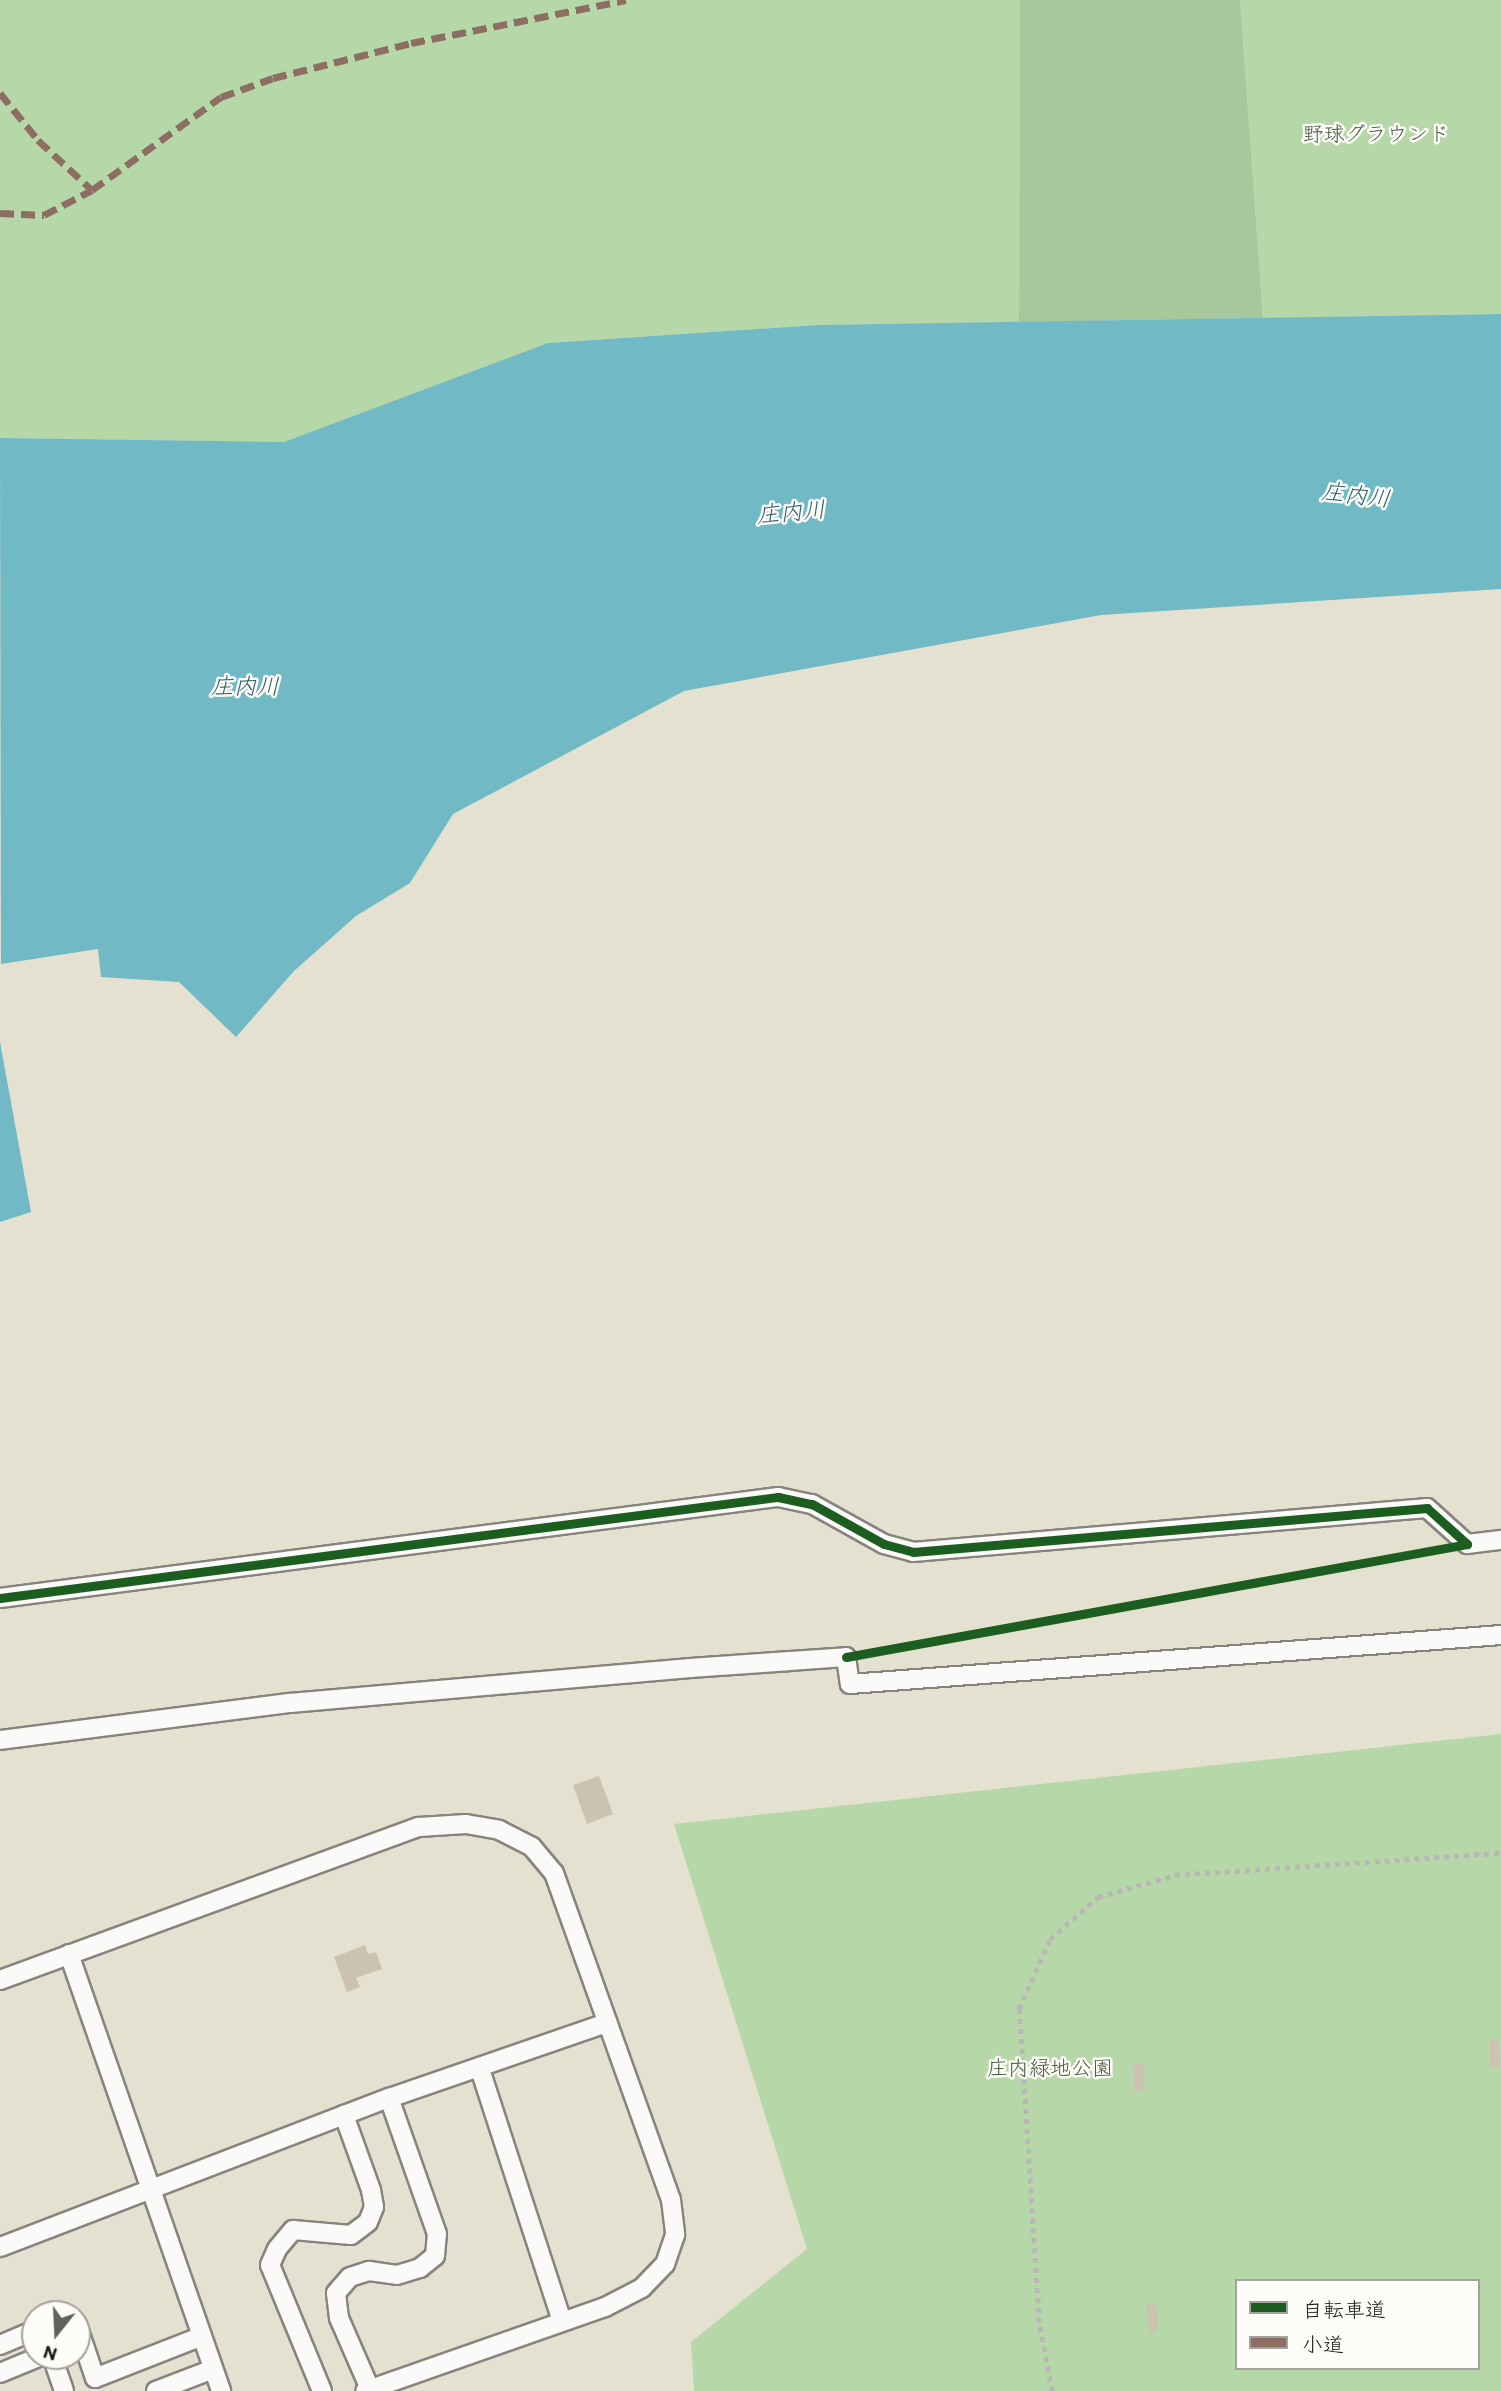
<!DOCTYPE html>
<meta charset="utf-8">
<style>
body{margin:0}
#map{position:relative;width:1501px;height:2391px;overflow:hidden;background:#e5e1d1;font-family:Itim,"Klee One",sans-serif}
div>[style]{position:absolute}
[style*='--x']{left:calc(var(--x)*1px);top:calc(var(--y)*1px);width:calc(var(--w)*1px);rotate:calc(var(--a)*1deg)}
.green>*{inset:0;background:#b6d7a7}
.forest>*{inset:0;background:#a7c79d}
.water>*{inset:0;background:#71b9c4}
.building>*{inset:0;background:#ccc2b1}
.path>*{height:4.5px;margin-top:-2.25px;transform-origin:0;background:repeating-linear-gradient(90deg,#b8b7b5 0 5px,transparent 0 10px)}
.roads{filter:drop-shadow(2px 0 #86857d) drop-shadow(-2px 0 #86857d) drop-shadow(0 2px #86857d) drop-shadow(0 -2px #86857d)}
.service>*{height:18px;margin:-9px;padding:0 9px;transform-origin:9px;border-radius:9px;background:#fbfaf8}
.quiet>*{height:7px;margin-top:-3.5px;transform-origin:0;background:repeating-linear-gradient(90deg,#8d6e63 0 14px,transparent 0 21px)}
.cycleway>*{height:9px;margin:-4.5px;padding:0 4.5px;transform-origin:4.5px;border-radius:4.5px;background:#1b5e20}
span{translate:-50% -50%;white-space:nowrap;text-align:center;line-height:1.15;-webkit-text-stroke:5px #fdfcf7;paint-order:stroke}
.park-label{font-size:21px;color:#455b41}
.water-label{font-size:23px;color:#2e626e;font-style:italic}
.legend{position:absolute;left:1235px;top:2279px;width:245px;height:91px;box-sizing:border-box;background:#fdfcf7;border:2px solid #a3a29f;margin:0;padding:9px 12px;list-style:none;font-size:21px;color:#1c1c1c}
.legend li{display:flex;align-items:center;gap:14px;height:35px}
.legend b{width:35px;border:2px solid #a3a29f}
.north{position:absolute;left:21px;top:2300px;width:70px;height:70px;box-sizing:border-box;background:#fdfcf7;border:2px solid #a3a29f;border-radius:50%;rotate:198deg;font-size:19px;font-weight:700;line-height:28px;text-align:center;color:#1c1c1c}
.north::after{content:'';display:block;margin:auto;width:24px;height:32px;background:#62615b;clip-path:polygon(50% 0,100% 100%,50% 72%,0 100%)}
</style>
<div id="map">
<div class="green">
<div style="clip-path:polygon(0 0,1020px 0,1019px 322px,818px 325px,548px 343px,284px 442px,0 438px)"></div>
<div style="clip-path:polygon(1240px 0,1501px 0,1501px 314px,1263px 318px)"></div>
<div style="clip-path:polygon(evenodd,1501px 1734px,1501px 2391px,694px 2391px,691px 2342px,807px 2249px,674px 1824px,1501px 1734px,1237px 2281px,1478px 2281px,1478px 2368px,1237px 2368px,1237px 2281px)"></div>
</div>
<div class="forest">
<div style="clip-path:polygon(1020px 0,1240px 0,1263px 318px,1019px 322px)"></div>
</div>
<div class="water">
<div style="clip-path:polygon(1501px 314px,1501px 589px,1101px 615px,684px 691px,453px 814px,410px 883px,356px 916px,294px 971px,236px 1037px,179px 982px,101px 977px,98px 949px,1px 964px,0 438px,284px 442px,548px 343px,818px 325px)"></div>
<div style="clip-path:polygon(0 1042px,31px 1212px,0 1222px)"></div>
</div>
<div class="building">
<div style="clip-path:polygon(599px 1776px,613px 1814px,587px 1824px,573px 1785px)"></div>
<div style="clip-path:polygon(365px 1945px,368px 1954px,376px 1952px,382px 1969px,356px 1978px,360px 1987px,347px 1992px,334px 1957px)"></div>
<div style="clip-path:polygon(1489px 2039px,1498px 2039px,1500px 2068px,1490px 2068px)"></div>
<div style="clip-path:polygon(1133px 2063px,1143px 2063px,1145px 2091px,1134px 2091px)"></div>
<div style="clip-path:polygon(1156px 2303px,1158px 2330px,1150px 2333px,1146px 2305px)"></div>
</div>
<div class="path">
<div style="--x:1052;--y:2391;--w:69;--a:-100.8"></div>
<div style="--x:1039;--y:2323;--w:315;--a:-93.6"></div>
<div style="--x:1019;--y:2009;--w:77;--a:-66.1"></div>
<div style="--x:1050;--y:1939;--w:64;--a:-41.2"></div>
<div style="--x:1098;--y:1897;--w:80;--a:-15.9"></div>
<div style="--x:1175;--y:1875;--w:327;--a:-3.9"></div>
</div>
<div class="roads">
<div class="service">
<div style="--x:0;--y:1598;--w:785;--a:-7.4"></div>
<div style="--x:778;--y:1497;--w:35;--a:12"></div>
<div style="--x:812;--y:1504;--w:82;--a:29.1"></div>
<div style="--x:884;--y:1544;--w:30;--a:15"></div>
<div style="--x:913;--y:1552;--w:516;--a:-4.89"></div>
<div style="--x:1427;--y:1508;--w:54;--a:42"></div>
<div style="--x:1467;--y:1544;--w:34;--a:-7"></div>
<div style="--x:0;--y:1740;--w:292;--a:-7.3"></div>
<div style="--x:290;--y:1703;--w:402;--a:-5"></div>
<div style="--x:690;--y:1668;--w:156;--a:-4"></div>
<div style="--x:846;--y:1657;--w:27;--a:82"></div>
<div style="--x:850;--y:1684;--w:653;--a:-4.3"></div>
<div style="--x:69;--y:1954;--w:463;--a:70.8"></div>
<div style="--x:0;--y:1980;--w:446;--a:-20.1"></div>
<div style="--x:419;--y:1827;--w:47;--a:-3.7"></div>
<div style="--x:466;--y:1824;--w:34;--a:10"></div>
<div style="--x:499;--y:1830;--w:37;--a:27"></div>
<div style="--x:532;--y:1847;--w:34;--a:50"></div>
<div style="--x:554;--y:1873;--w:347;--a:70.3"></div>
<div style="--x:671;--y:2200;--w:35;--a:83"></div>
<div style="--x:675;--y:2235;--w:31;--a:109"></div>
<div style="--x:665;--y:2264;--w:33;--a:134"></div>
<div style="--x:642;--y:2288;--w:42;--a:152.8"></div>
<div style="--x:605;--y:2307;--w:254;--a:160.7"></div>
<div style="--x:480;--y:2069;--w:265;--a:72"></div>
<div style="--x:0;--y:2247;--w:417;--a:-21"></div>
<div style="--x:389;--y:2098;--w:231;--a:-19"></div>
<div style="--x:77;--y:2325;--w:56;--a:71.2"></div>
<div style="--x:95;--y:2378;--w:115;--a:-21.4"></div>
<div style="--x:0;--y:2345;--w:38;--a:-23"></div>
<div style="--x:52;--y:2356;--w:37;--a:71"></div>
<div style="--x:0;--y:2373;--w:44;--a:-22.5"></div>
<div style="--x:370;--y:2389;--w:77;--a:-113.6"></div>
<div style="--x:339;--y:2318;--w:25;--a:-97"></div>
<div style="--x:336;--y:2293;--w:21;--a:-49"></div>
<div style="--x:350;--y:2277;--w:20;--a:-18"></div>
<div style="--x:369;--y:2271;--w:28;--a:8"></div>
<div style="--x:397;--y:2275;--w:24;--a:-17"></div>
<div style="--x:420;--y:2268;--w:19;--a:-39"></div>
<div style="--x:435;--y:2256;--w:22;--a:-85"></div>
<div style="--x:437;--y:2234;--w:144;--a:-109.4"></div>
<div style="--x:156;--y:2391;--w:61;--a:-21.1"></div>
<div style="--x:322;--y:2391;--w:136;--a:-112.4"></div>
<div style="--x:270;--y:2265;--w:17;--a:-66"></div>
<div style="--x:277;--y:2249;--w:25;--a:-50"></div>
<div style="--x:293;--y:2230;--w:58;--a:4.9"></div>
<div style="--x:351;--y:2235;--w:21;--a:-37"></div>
<div style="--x:368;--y:2222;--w:16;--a:-68"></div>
<div style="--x:374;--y:2207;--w:17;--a:-100"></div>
<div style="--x:371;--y:2190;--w:80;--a:-109.8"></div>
</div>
</div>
<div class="quiet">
<div style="--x:0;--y:93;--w:60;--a:51"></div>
<div style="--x:38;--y:140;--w:74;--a:42.8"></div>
<div style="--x:0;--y:213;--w:44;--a:2.6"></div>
<div style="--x:44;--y:215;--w:54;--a:-27.5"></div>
<div style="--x:92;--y:190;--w:159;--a:-35.8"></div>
<div style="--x:221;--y:97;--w:55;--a:-20.1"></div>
<div style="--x:273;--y:78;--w:142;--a:-14.2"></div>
<div style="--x:411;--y:43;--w:219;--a:-11.3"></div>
</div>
<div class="cycleway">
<div style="--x:0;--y:1598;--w:785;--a:-7.4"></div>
<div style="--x:778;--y:1497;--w:35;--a:12"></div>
<div style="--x:812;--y:1504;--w:82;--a:29.1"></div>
<div style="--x:884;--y:1544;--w:30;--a:15"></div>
<div style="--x:913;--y:1552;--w:516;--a:-4.89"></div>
<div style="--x:1427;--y:1508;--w:54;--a:42"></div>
<div style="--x:846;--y:1657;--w:631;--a:-10.31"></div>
</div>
<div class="park-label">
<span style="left:1376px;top:134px">野球グラウンド</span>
<span style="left:1050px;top:2068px">庄内緑地公園</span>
</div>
<div class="water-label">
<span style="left:1356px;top:495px;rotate:7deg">庄内川</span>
<span style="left:791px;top:512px;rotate:-5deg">庄内川</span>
<span style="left:245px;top:686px">庄内川</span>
</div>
<ul class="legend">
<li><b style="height:9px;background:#1b5e20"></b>自転車道</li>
<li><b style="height:9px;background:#8d6e63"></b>小道</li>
</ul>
<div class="north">N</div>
</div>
